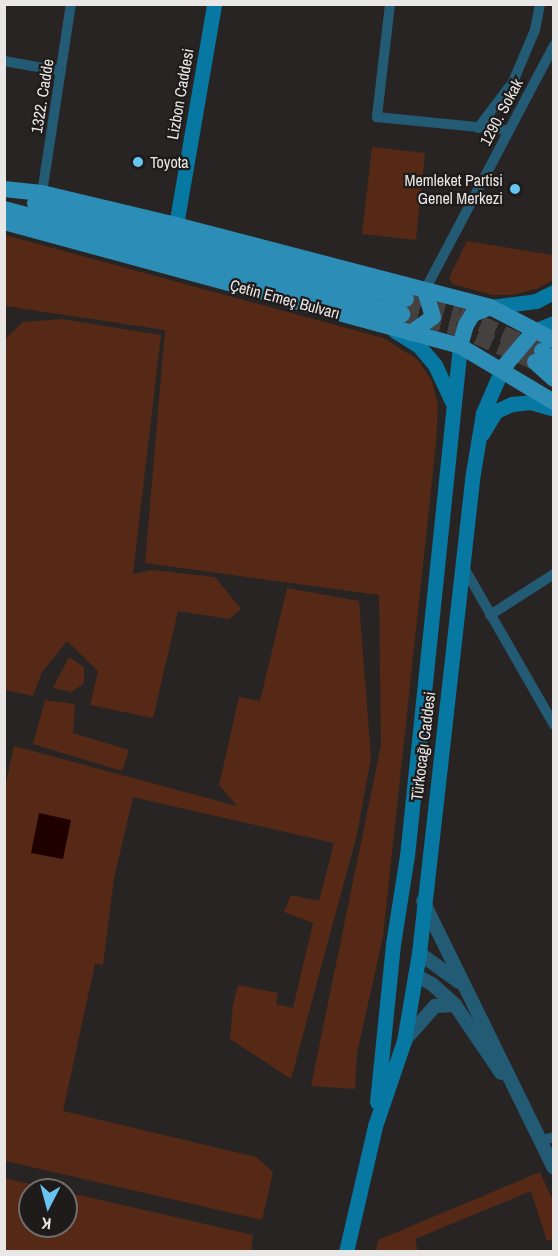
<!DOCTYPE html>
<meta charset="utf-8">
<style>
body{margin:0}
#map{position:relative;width:558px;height:1256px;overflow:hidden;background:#282423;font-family:"Archivo Narrow",sans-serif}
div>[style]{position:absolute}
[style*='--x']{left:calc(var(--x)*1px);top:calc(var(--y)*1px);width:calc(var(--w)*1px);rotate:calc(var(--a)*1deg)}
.green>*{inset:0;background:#552915}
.water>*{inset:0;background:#1f0200}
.primary-tunnel>*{height:16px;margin-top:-8px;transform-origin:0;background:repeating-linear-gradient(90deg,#454140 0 16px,transparent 0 24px)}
.minor>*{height:10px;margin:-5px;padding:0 5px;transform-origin:5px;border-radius:5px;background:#235b74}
.tertiary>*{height:14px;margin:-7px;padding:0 7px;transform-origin:7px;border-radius:7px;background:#235b74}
.secondary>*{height:15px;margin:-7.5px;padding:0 7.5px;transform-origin:7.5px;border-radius:7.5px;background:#0678a1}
.primary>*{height:16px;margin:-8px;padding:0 8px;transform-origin:8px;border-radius:8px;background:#2c8db6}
.dots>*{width:16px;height:16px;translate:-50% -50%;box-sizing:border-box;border:3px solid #1e1b1a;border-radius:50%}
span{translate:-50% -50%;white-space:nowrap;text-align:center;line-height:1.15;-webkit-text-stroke:4.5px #1e1b1a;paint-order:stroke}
.street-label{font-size:16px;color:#e9e7e6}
.poi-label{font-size:16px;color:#e9e7e6}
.left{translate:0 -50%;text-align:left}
.right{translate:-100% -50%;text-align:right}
.frame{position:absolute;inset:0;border:6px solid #e9e7e6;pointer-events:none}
.north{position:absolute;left:18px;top:1178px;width:60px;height:60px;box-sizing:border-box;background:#1e1b1a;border:2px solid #6f6d6c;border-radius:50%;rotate:186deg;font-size:16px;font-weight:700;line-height:24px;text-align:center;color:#e9e7e6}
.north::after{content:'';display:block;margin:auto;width:21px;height:27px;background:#68c4f0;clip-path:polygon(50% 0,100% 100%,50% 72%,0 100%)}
</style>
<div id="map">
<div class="green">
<div style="clip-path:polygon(372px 147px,425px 153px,416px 240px,362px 234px)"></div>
<div style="clip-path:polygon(5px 235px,383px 338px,417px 359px,432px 381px,438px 405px,436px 443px,383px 937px,357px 1053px,355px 1089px,311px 1086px,381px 745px,379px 595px,145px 563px,165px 330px,5px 306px)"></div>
<div style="clip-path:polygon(467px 241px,553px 255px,553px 280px,539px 288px,513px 295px,492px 295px,453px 284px,449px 278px)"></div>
<div style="clip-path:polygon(62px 319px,161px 335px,133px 574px,152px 570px,215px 577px,241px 609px,229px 619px,178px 611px,153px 718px,90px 705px,98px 671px,67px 641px,42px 672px,33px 696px,5px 690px,5px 339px,23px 322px)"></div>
<div style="clip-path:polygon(287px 588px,359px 601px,371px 758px,357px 834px,291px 1079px,230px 1039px,233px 1004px,238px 985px,278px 993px,276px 1004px,293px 1008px,313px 923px,284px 912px,291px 895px,319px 901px,334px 843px,133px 797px,114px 879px,103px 965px,95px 964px,63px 1111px,256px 1157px,273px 1172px,262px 1220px,5px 1161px,4px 792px,14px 746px,237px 806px,219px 785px,239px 697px,260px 701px)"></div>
<div style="clip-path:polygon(69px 657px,84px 667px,84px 683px,72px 692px,53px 688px)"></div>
<div style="clip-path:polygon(45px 700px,75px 704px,73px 733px,129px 750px,122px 771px,33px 744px)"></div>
<div style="clip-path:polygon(540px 1172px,553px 1201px,553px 1239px,547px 1241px,531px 1191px,415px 1239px,418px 1251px,376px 1251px,378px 1240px)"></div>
<div style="clip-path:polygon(4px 1178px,57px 1190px,30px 1190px,30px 1226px,66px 1226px,66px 1192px,253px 1235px,251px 1251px,5px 1251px)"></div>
</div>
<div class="water">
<div style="clip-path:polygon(39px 813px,71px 820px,63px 859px,31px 853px)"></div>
</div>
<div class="primary-tunnel">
<div style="--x:406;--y:299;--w:55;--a:15.8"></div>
<div style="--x:459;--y:314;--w:91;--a:24"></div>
<div style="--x:402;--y:314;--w:55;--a:13.8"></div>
<div style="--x:455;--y:327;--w:87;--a:23.6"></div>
</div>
<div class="minor">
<div style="--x:390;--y:4;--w:114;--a:96.6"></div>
<div style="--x:377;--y:117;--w:132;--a:5.7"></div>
<div style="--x:4;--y:61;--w:58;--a:10"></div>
<div style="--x:478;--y:128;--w:58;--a:-52.7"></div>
<div style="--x:513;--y:82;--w:56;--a:-67.1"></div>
<div style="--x:535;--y:30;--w:26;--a:-79"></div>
<div style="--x:42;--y:193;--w:191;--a:-81.3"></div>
<div style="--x:425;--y:290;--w:277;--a:-62.2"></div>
<div style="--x:463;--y:566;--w:183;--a:60.2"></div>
<div style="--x:490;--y:615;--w:76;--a:-32.6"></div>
<div style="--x:540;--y:1141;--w:15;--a:-16"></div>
</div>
<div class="tertiary">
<div style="--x:423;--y:901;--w:297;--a:63.9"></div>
<div style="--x:419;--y:953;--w:49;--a:35.9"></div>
<div style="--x:415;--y:975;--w:19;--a:28"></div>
<div style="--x:432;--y:984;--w:31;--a:42"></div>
<div style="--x:455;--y:1005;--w:82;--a:55.9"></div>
<div style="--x:404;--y:1041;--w:47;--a:-48.5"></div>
<div style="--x:435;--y:1006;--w:20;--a:-3"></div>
</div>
<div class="secondary">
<div style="--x:176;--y:225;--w:224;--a:-80.2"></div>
<div style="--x:490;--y:307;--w:46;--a:-7.4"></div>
<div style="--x:536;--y:301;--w:20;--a:-27"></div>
<div style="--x:395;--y:331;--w:28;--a:32"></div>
<div style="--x:419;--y:346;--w:25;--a:50"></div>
<div style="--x:435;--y:365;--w:40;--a:65"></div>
<div style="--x:534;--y:331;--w:22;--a:-22"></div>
<div style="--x:482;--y:434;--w:27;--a:-59"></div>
<div style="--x:496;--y:411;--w:17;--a:-24"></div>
<div style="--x:512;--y:404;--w:18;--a:-6"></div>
<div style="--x:530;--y:402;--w:25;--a:16"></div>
<div style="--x:377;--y:1102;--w:159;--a:-84.2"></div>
<div style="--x:393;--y:944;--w:89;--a:-81"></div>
<div style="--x:407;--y:856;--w:513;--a:-84.07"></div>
<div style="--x:346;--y:1252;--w:129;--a:-77"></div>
<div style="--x:375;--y:1126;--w:90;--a:-71.2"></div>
<div style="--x:404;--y:1041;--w:89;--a:-80.3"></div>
<div style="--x:419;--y:953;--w:483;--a:-83.6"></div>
<div style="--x:473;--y:473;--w:61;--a:-80.5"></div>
<div style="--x:483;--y:413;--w:48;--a:-66.6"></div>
</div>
<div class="primary">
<div style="--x:4;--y:189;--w:38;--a:6"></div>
<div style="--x:42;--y:193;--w:138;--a:13.4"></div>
<div style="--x:176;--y:225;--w:325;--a:14.6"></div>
<div style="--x:490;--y:307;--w:72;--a:27.3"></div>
<div style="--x:35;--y:203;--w:383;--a:14.5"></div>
<div style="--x:4;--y:209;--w:412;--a:14.8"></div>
<div style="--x:4;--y:222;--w:473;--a:15.2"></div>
<div style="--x:460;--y:346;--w:109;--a:30.8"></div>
<div style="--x:411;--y:333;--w:27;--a:-36"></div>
<div style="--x:433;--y:317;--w:28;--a:-107"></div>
<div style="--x:460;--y:346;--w:22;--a:-74"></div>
<div style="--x:466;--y:325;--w:13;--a:-58"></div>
<div style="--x:473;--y:314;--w:18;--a:-22"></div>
<div style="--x:542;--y:351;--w:16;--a:40"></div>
<div style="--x:535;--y:362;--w:25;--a:42"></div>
<div style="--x:502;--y:369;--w:50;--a:-49.9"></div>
</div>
<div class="dots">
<div style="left:138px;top:162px;background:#68c4f0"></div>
<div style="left:515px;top:189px;background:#68c4f0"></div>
</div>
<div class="street-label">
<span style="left:180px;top:94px;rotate:-80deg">Lizbon Caddesi</span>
<span style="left:42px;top:96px;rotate:-81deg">1322. Cadde</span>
<span style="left:501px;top:112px;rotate:-62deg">1290. Sokak</span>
<span style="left:285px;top:299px;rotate:15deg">Çetin Emeç Bulvarı</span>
<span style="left:423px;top:746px;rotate:-83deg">Türkocağı Caddesi</span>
</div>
<div class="poi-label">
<span class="left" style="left:150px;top:162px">Toyota</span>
<span class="right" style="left:503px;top:189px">Memleket Partisi<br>Genel Merkezi</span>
</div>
<div class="frame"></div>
<div class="north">K</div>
</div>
